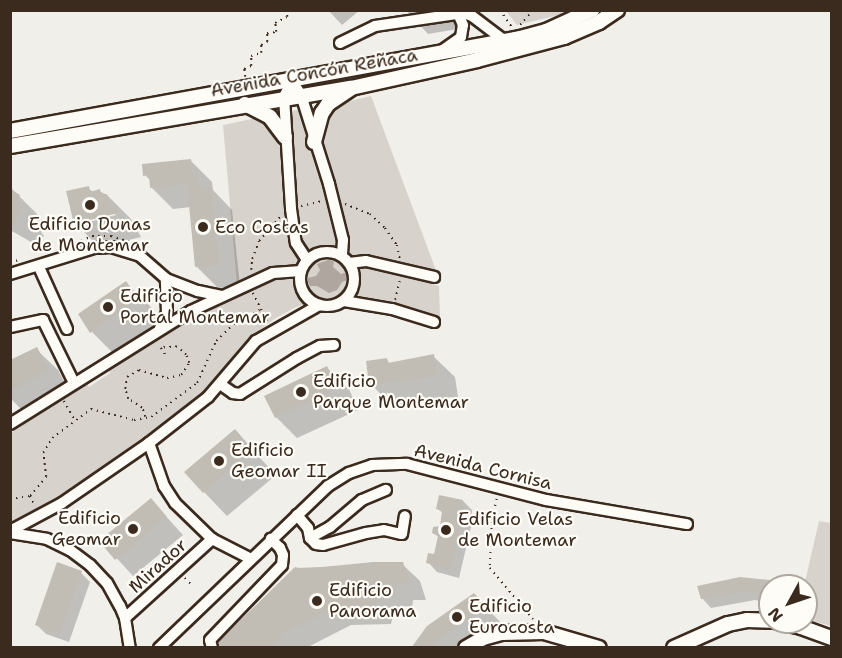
<!DOCTYPE html>
<meta charset="utf-8">
<style>
body{margin:0}
#map{position:relative;width:842px;height:658px;overflow:hidden;background:#f1efea;font-family:"Shantell Sans",sans-serif}
div>[style]{position:absolute}
[style*='--x']{left:calc(var(--x)*1px);top:calc(var(--y)*1px);width:calc(var(--w)*1px);rotate:calc(var(--a)*1deg)}
.green>*{inset:0;background:#d7d2cc}
.water>*{inset:0;background:#aea69f}
.shadow>*{inset:0;background:#0003}
.building>*{inset:0;background:#c1bcb4}
.path>*{height:1.5px;margin-top:-0.75px;transform-origin:0;background:repeating-linear-gradient(90deg,#3b2a1e 0 1.5px,transparent 0 6px)}
.roads{filter:drop-shadow(2px 0 #3b2a1e) drop-shadow(-2px 0 #3b2a1e) drop-shadow(0 2px #3b2a1e) drop-shadow(0 -2px #3b2a1e)}
.minor>*{height:10px;margin:-5px;padding:0 5px;transform-origin:5px;border-radius:5px;background:#fdfcf7}
.minor>.ring{margin:-5px;padding:0;box-sizing:content-box;background:none;border:10px solid #fdfcf7;border-radius:50%}
.major>*{height:14px;margin:-7px;padding:0 7px;transform-origin:7px;border-radius:7px;background:#fdfcf7}
.dots>*{width:16px;height:16px;translate:-50% -50%;box-sizing:border-box;border:3px solid #fdfcf7;border-radius:50%}
span{translate:-50% -50%;white-space:nowrap;text-align:center;line-height:1.15;-webkit-text-stroke:4.5px #fdfcf7;paint-order:stroke}
.street-label{font-size:18px;color:#3b2a1e}
.poi-label{font-size:18px;color:#3b2a1e}
.left{translate:0 -50%;text-align:left}
.right{translate:-100% -50%;text-align:right}
.frame{position:absolute;inset:0;border:12px solid #3b2a1e;pointer-events:none}
.north{position:absolute;left:758px;top:574px;width:60px;height:60px;box-sizing:border-box;background:#fdfcf7;border:2px solid #afa8a0;border-radius:50%;rotate:230deg;font-size:16px;font-weight:700;line-height:24px;text-align:center;color:#3b2a1e}
.north::after{content:'';display:block;margin:auto;width:21px;height:27px;background:#3b2a1e;clip-path:polygon(50% 0,100% 100%,50% 72%,0 100%)}
</style>
<div id="map">
<div class="green">
<div style="clip-path:polygon(506px 11px,576px 11px,517px 25px)"></div>
<div style="clip-path:polygon(255px 93px,256px 97px,11px 140px,11px 135px)"></div>
<div style="clip-path:polygon(371px 96px,437px 273px,405px 268px,407px 277px,439px 286px,440px 317px,355px 295px,330px 303px,318px 300px,296px 307px,274px 319px,248px 339px,201px 393px,152px 431px,58px 498px,11px 526px,11px 433px,86px 382px,89px 387px,110px 373px,108px 367px,152px 340px,238px 296px,223px 125px,256px 118px,290px 133px,290px 111px,298px 110px,308px 142px,338px 104px)"></div>
<div style="clip-path:polygon(819px 521px,831px 523px,831px 626px,806px 619px,806px 586px,804px 586px)"></div>
</div>
<div class="water">
<div style="clip-path:polygon(328px 260px,334px 261px,333px 267px,341px 274px,348px 272px,350px 279px,342px 282px,337px 290px,329px 293px,317px 286px,310px 286px,308px 282px,308px 278px,316px 276px,320px 270px,317px 264px)"></div>
</div>
<div class="shadow">
<div style="clip-path:polygon(328px 10px,360px 10px,342px 25px)"></div>
<div style="clip-path:polygon(406px 10px,470px 10px,467px 19px,469px 27px,428px 34px)"></div>
<div style="clip-path:polygon(190px 160px,212px 182px,213px 190px,232px 210px,240px 286px,218px 288px,196px 266px,191px 207px,173px 209px,151px 187px,151px 181px,145px 175px)"></div>
<div style="clip-path:polygon(10px 187px,43px 220px,41px 224px,44px 227px,41px 232px,44px 236px,38px 246px,10px 230px)"></div>
<div style="clip-path:polygon(evenodd,88px 188px,93px 192px,99px 191px,107px 195px,131px 219px,141px 237px,99px 247px,75px 223px,88px 188px,114px 213px,116px 215px,85px 223px,84px 220px,114px 213px)"></div>
<div style="clip-path:polygon(126px 283px,150px 306px,162px 323px,115px 355px,92px 332px)"></div>
<div style="clip-path:polygon(36px 349px,58px 370px,70px 393px,27px 415px,10px 398px,10px 362px)"></div>
<div style="clip-path:polygon(433px 356px,455px 377px,458px 397px,392px 406px,371px 384px,387px 360px,391px 365px)"></div>
<div style="clip-path:polygon(327px 368px,349px 389px,358px 410px,297px 438px,276px 417px)"></div>
<div style="clip-path:polygon(235px 431px,276px 475px,227px 516px,204px 492px)"></div>
<div style="clip-path:polygon(151px 500px,183px 535px,133px 576px,101px 541px)"></div>
<div style="clip-path:polygon(463px 501px,472px 510px,471px 527px,459px 578px,437px 572px,428px 562px,435px 556px,439px 538px,434px 532px,442px 528px,443px 513px,438px 509px)"></div>
<div style="clip-path:polygon(402px 564px,420px 581px,426px 600px,413px 600px,412px 611px,395px 608px,391px 624px,351px 625px,306px 648px,219px 648px,296px 568px)"></div>
<div style="clip-path:polygon(81px 573px,90px 582px,69px 642px,46px 634px,37px 625px)"></div>
<div style="clip-path:polygon(740px 578px,786px 584px,788px 586px,770px 586px,770px 603px,755px 600px,711px 608px,702px 598px)"></div>
<div style="clip-path:polygon(474px 595px,508px 630px,479px 648px,413px 648px)"></div>
</div>
<div class="building">
<div style="clip-path:polygon(191px 159px,193px 175px,197px 174px,199px 188px,211px 187px,219px 265px,195px 267px,187px 184px,150px 188px,149px 175px,143px 176px,142px 164px)"></div>
<div style="clip-path:polygon(89px 186px,90px 192px,100px 189px,101px 195px,107px 194px,110px 206px,116px 205px,118px 213px,74px 224px,66px 191px)"></div>
<div style="clip-path:polygon(10px 189px,20px 195px,18px 200px,21px 202px,17px 209px,21px 211px,10px 229px)"></div>
<div style="clip-path:polygon(126px 281px,139px 299px,90px 333px,78px 314px)"></div>
<div style="clip-path:polygon(37px 347px,49px 371px,10px 391px,10px 360px)"></div>
<div style="clip-path:polygon(434px 354px,437px 376px,369px 385px,366px 361px,387px 358px,388px 363px)"></div>
<div style="clip-path:polygon(327px 366px,338px 388px,275px 418px,264px 396px)"></div>
<div style="clip-path:polygon(235px 429px,253px 450px,203px 493px,184px 472px)"></div>
<div style="clip-path:polygon(439px 495px,463px 500px,462px 518px,450px 570px,426px 563px,428px 553px,434px 554px,438px 536px,432px 533px,433px 527px,440px 526px,442px 511px,436px 509px)"></div>
<div style="clip-path:polygon(151px 498px,167px 517px,115px 560px,99px 541px)"></div>
<div style="clip-path:polygon(57px 562px,82px 571px,60px 634px,35px 625px)"></div>
<div style="clip-path:polygon(373px 562px,403px 562px,410px 583px,397px 583px,395px 594px,378px 592px,374px 608px,333px 609px,279px 635px,281px 638px,271px 648px,219px 648px,218px 642px,295px 567px,303px 569px)"></div>
<div style="clip-path:polygon(740px 577px,770px 580px,770px 596px,745px 592px,701px 599px,697px 586px)"></div>
<div style="clip-path:polygon(474px 593px,488px 608px,441px 636px,432px 648px,411px 648px,427px 626px)"></div>
</div>
<div class="path">
<div style="--x:500;--y:10;--w:21;--a:55"></div>
<div style="--x:520;--y:25;--w:20;--a:-49"></div>
<div style="--x:245;--y:77;--w:8;--a:-97"></div>
<div style="--x:244;--y:69;--w:8;--a:-23"></div>
<div style="--x:251;--y:66;--w:10;--a:-90"></div>
<div style="--x:251;--y:56;--w:10;--a:-17"></div>
<div style="--x:261;--y:53;--w:8;--a:-90"></div>
<div style="--x:261;--y:45;--w:7;--a:-27"></div>
<div style="--x:267;--y:42;--w:9;--a:-90"></div>
<div style="--x:267;--y:33;--w:9;--a:-6"></div>
<div style="--x:276;--y:32;--w:9;--a:-96"></div>
<div style="--x:275;--y:23;--w:13;--a:-27"></div>
<div style="--x:287;--y:17;--w:7;--a:-90"></div>
<div style="--x:345;--y:204;--w:27;--a:22"></div>
<div style="--x:370;--y:214;--w:21;--a:43"></div>
<div style="--x:385;--y:228;--w:21;--a:55"></div>
<div style="--x:397;--y:245;--w:14;--a:78"></div>
<div style="--x:301;--y:206;--w:23;--a:-13"></div>
<div style="--x:81;--y:241;--w:12;--a:-24"></div>
<div style="--x:92;--y:236;--w:19;--a:0"></div>
<div style="--x:111;--y:236;--w:30;--a:17"></div>
<div style="--x:10;--y:262;--w:9;--a:-13"></div>
<div style="--x:251;--y:270;--w:11;--a:-85"></div>
<div style="--x:252;--y:259;--w:19;--a:-69"></div>
<div style="--x:259;--y:241;--w:33;--a:-49"></div>
<div style="--x:253;--y:293;--w:34;--a:63"></div>
<div style="--x:395;--y:300;--w:23;--a:-77"></div>
<div style="--x:64;--y:401;--w:22;--a:60"></div>
<div style="--x:145;--y:417;--w:9;--a:-108"></div>
<div style="--x:142;--y:408;--w:17;--a:-147"></div>
<div style="--x:128;--y:399;--w:10;--a:-107"></div>
<div style="--x:125;--y:389;--w:12;--a:-81"></div>
<div style="--x:127;--y:377;--w:14;--a:-30"></div>
<div style="--x:139;--y:370;--w:29;--a:16"></div>
<div style="--x:167;--y:378;--w:14;--a:-12"></div>
<div style="--x:181;--y:375;--w:14;--a:-56"></div>
<div style="--x:189;--y:363;--w:9;--a:-111"></div>
<div style="--x:186;--y:355;--w:12;--a:-138"></div>
<div style="--x:177;--y:347;--w:16;--a:176"></div>
<div style="--x:161;--y:348;--w:11;--a:56"></div>
<div style="--x:30;--y:496;--w:11;--a:63"></div>
<div style="--x:10;--y:499;--w:20;--a:-9"></div>
<div style="--x:30;--y:496;--w:25;--a:-50"></div>
<div style="--x:46;--y:477;--w:24;--a:-97"></div>
<div style="--x:43;--y:453;--w:17;--a:-59"></div>
<div style="--x:52;--y:438;--w:49;--a:-36.6"></div>
<div style="--x:91;--y:409;--w:44;--a:14.3"></div>
<div style="--x:134;--y:420;--w:17;--a:-10"></div>
<div style="--x:151;--y:417;--w:57;--a:-36.5"></div>
<div style="--x:197;--y:383;--w:46;--a:-65.7"></div>
<div style="--x:216;--y:341;--w:29;--a:-44"></div>
<div style="--x:237;--y:321;--w:25;--a:-26"></div>
<div style="--x:497;--y:499;--w:24;--a:102"></div>
<div style="--x:492;--y:522;--w:46;--a:92.5"></div>
<div style="--x:490;--y:568;--w:67;--a:49.9"></div>
<div style="--x:185;--y:578;--w:8;--a:45"></div>
</div>
<div class="roads">
<div class="minor">
<div style="--x:340;--y:43;--w:39;--a:-26"></div>
<div style="--x:375;--y:26;--w:89;--a:-8.4"></div>
<div style="--x:463;--y:13;--w:9;--a:18"></div>
<div style="--x:472;--y:16;--w:41;--a:37.1"></div>
<div style="--x:437;--y:54;--w:29;--a:-35"></div>
<div style="--x:461;--y:37;--w:12;--a:-81"></div>
<div style="--x:463;--y:25;--w:12;--a:-114"></div>
<div style="--x:292;--y:81;--w:18;--a:117"></div>
<div style="--x:284;--y:97;--w:112;--a:86.4"></div>
<div style="--x:291;--y:209;--w:34;--a:82"></div>
<div style="--x:296;--y:243;--w:20;--a:57"></div>
<div style="--x:292;--y:81;--w:17;--a:57"></div>
<div style="--x:301;--y:95;--w:93;--a:72.5"></div>
<div style="--x:329;--y:184;--w:58;--a:76"></div>
<div style="--x:343;--y:240;--w:16;--a:94"></div>
<div class="ring" style="left:300px;top:252px;width:44px;height:44px"></div>
<div style="--x:349;--y:263;--w:17;--a:-7"></div>
<div style="--x:366;--y:261;--w:70;--a:13.2"></div>
<div style="--x:39;--y:267;--w:68;--a:65.7"></div>
<div style="--x:10;--y:274;--w:88;--a:-17.2"></div>
<div style="--x:94;--y:248;--w:17;--a:-3"></div>
<div style="--x:111;--y:247;--w:30;--a:17"></div>
<div style="--x:140;--y:256;--w:35;--a:41"></div>
<div style="--x:166;--y:279;--w:34;--a:21"></div>
<div style="--x:198;--y:291;--w:24;--a:12"></div>
<div style="--x:344;--y:301;--w:49;--a:9.5"></div>
<div style="--x:392;--y:309;--w:44;--a:17.2"></div>
<div style="--x:10;--y:327;--w:34;--a:-12"></div>
<div style="--x:43;--y:320;--w:70;--a:63.8"></div>
<div style="--x:160;--y:328;--w:17;--a:-65"></div>
<div style="--x:167;--y:313;--w:34;--a:-92"></div>
<div style="--x:220;--y:384;--w:16;--a:35"></div>
<div style="--x:233;--y:393;--w:7;--a:8"></div>
<div style="--x:240;--y:394;--w:67;--a:-32.3"></div>
<div style="--x:297;--y:358;--w:26;--a:-28"></div>
<div style="--x:320;--y:346;--w:14;--a:-4"></div>
<div style="--x:10;--y:424;--w:213;--a:-32"></div>
<div style="--x:191;--y:311;--w:90;--a:-24.9"></div>
<div style="--x:273;--y:273;--w:28;--a:-4"></div>
<div style="--x:149;--y:443;--w:46;--a:70.8"></div>
<div style="--x:164;--y:486;--w:20;--a:57"></div>
<div style="--x:175;--y:503;--w:52;--a:44.2"></div>
<div style="--x:212;--y:539;--w:44;--a:27.1"></div>
<div style="--x:297;--y:515;--w:17;--a:50"></div>
<div style="--x:308;--y:528;--w:10;--a:79"></div>
<div style="--x:310;--y:538;--w:8;--a:45"></div>
<div style="--x:316;--y:544;--w:7;--a:8"></div>
<div style="--x:323;--y:545;--w:45;--a:-15.6"></div>
<div style="--x:366;--y:533;--w:18;--a:-9"></div>
<div style="--x:384;--y:530;--w:18;--a:13"></div>
<div style="--x:402;--y:534;--w:18;--a:-81"></div>
<div style="--x:10;--y:531;--w:59;--a:-28.3"></div>
<div style="--x:62;--y:503;--w:106;--a:-34.6"></div>
<div style="--x:149;--y:443;--w:75;--a:-37.9"></div>
<div style="--x:208;--y:397;--w:74;--a:-49.4"></div>
<div style="--x:256;--y:341;--w:73;--a:-29.7"></div>
<div style="--x:10;--y:533;--w:37;--a:9"></div>
<div style="--x:47;--y:539;--w:25;--a:26"></div>
<div style="--x:70;--y:550;--w:25;--a:37"></div>
<div style="--x:90;--y:565;--w:25;--a:47"></div>
<div style="--x:107;--y:583;--w:26;--a:61"></div>
<div style="--x:120;--y:606;--w:13;--a:67"></div>
<div style="--x:125;--y:618;--w:30;--a:81"></div>
<div style="--x:310;--y:538;--w:23;--a:-29"></div>
<div style="--x:330;--y:527;--w:42;--a:-40.2"></div>
<div style="--x:362;--y:500;--w:26;--a:-23"></div>
<div style="--x:125;--y:618;--w:118;--a:-42.2"></div>
<div style="--x:159;--y:648;--w:234;--a:-43.8"></div>
<div style="--x:328;--y:486;--w:25;--a:-32"></div>
<div style="--x:349;--y:473;--w:24;--a:-19"></div>
<div style="--x:372;--y:465;--w:35;--a:-2"></div>
<div style="--x:407;--y:464;--w:144;--a:14.5"></div>
<div style="--x:546;--y:500;--w:143;--a:9.7"></div>
<div style="--x:212;--y:648;--w:8;--a:-104"></div>
<div style="--x:210;--y:640;--w:104;--a:-46.2"></div>
<div style="--x:282;--y:565;--w:10;--a:-84"></div>
<div style="--x:283;--y:555;--w:8;--a:-113"></div>
<div style="--x:280;--y:548;--w:13;--a:-135"></div>
</div>
<div class="major">
<div style="--x:245;--y:104;--w:28;--a:27"></div>
<div style="--x:270;--y:117;--w:25;--a:53"></div>
<div style="--x:10;--y:131;--w:518;--a:-10.33"></div>
<div style="--x:520;--y:38;--w:27;--a:-15"></div>
<div style="--x:546;--y:31;--w:51;--a:-24.5"></div>
<div style="--x:314;--y:142;--w:30;--a:-75"></div>
<div style="--x:322;--y:113;--w:11;--a:-56"></div>
<div style="--x:328;--y:104;--w:27;--a:-34"></div>
<div style="--x:10;--y:146;--w:346;--a:-9.7"></div>
<div style="--x:351;--y:88;--w:129;--a:-12.5"></div>
<div style="--x:477;--y:60;--w:90;--a:-14.8"></div>
<div style="--x:564;--y:37;--w:38;--a:-23"></div>
<div style="--x:599;--y:22;--w:22;--a:-34"></div>
<div style="--x:778;--y:622;--w:24;--a:12"></div>
<div style="--x:801;--y:627;--w:33;--a:20"></div>
<div style="--x:466;--y:648;--w:20;--a:-30"></div>
<div style="--x:483;--y:638;--w:20;--a:-15"></div>
<div style="--x:502;--y:633;--w:42;--a:-1.4"></div>
<div style="--x:544;--y:632;--w:57;--a:16.2"></div>
<div style="--x:674;--y:648;--w:59;--a:-24"></div>
<div style="--x:728;--y:624;--w:19;--a:-12"></div>
<div style="--x:747;--y:620;--w:23;--a:2"></div>
</div>
</div>
<div class="dots">
<div style="left:90px;top:205px;background:#3b2a1e"></div>
<div style="left:203px;top:227px;background:#3b2a1e"></div>
<div style="left:108px;top:307px;background:#3b2a1e"></div>
<div style="left:301px;top:392px;background:#3b2a1e"></div>
<div style="left:219px;top:461px;background:#3b2a1e"></div>
<div style="left:133px;top:529px;background:#3b2a1e"></div>
<div style="left:446px;top:530px;background:#3b2a1e"></div>
<div style="left:317px;top:601px;background:#3b2a1e"></div>
<div style="left:457px;top:617px;background:#3b2a1e"></div>
</div>
<div class="street-label">
<span style="left:314px;top:73px;rotate:-10deg">Avenida Concón Reñaca</span>
<span style="left:483px;top:467px;rotate:14deg">Avenida Cornisa</span>
<span style="left:158px;top:566px;rotate:-42deg">Mirador</span>
</div>
<div class="poi-label">
<span style="left:90px;top:235px">Edificio Dunas<br>de Montemar</span>
<span class="left" style="left:215px;top:227px">Eco Costas</span>
<span class="left" style="left:120px;top:307px">Edificio<br>Portal Montemar</span>
<span class="left" style="left:313px;top:392px">Edificio<br>Parque Montemar</span>
<span class="left" style="left:231px;top:461px">Edificio<br>Geomar II</span>
<span class="right" style="left:121px;top:529px">Edificio<br>Geomar</span>
<span class="left" style="left:458px;top:530px">Edificio Velas<br>de Montemar</span>
<span class="left" style="left:329px;top:601px">Edificio<br>Panorama</span>
<span class="left" style="left:469px;top:617px">Edificio<br>Eurocosta</span>
</div>
<div class="frame"></div>
<div class="north">N</div>
</div>
